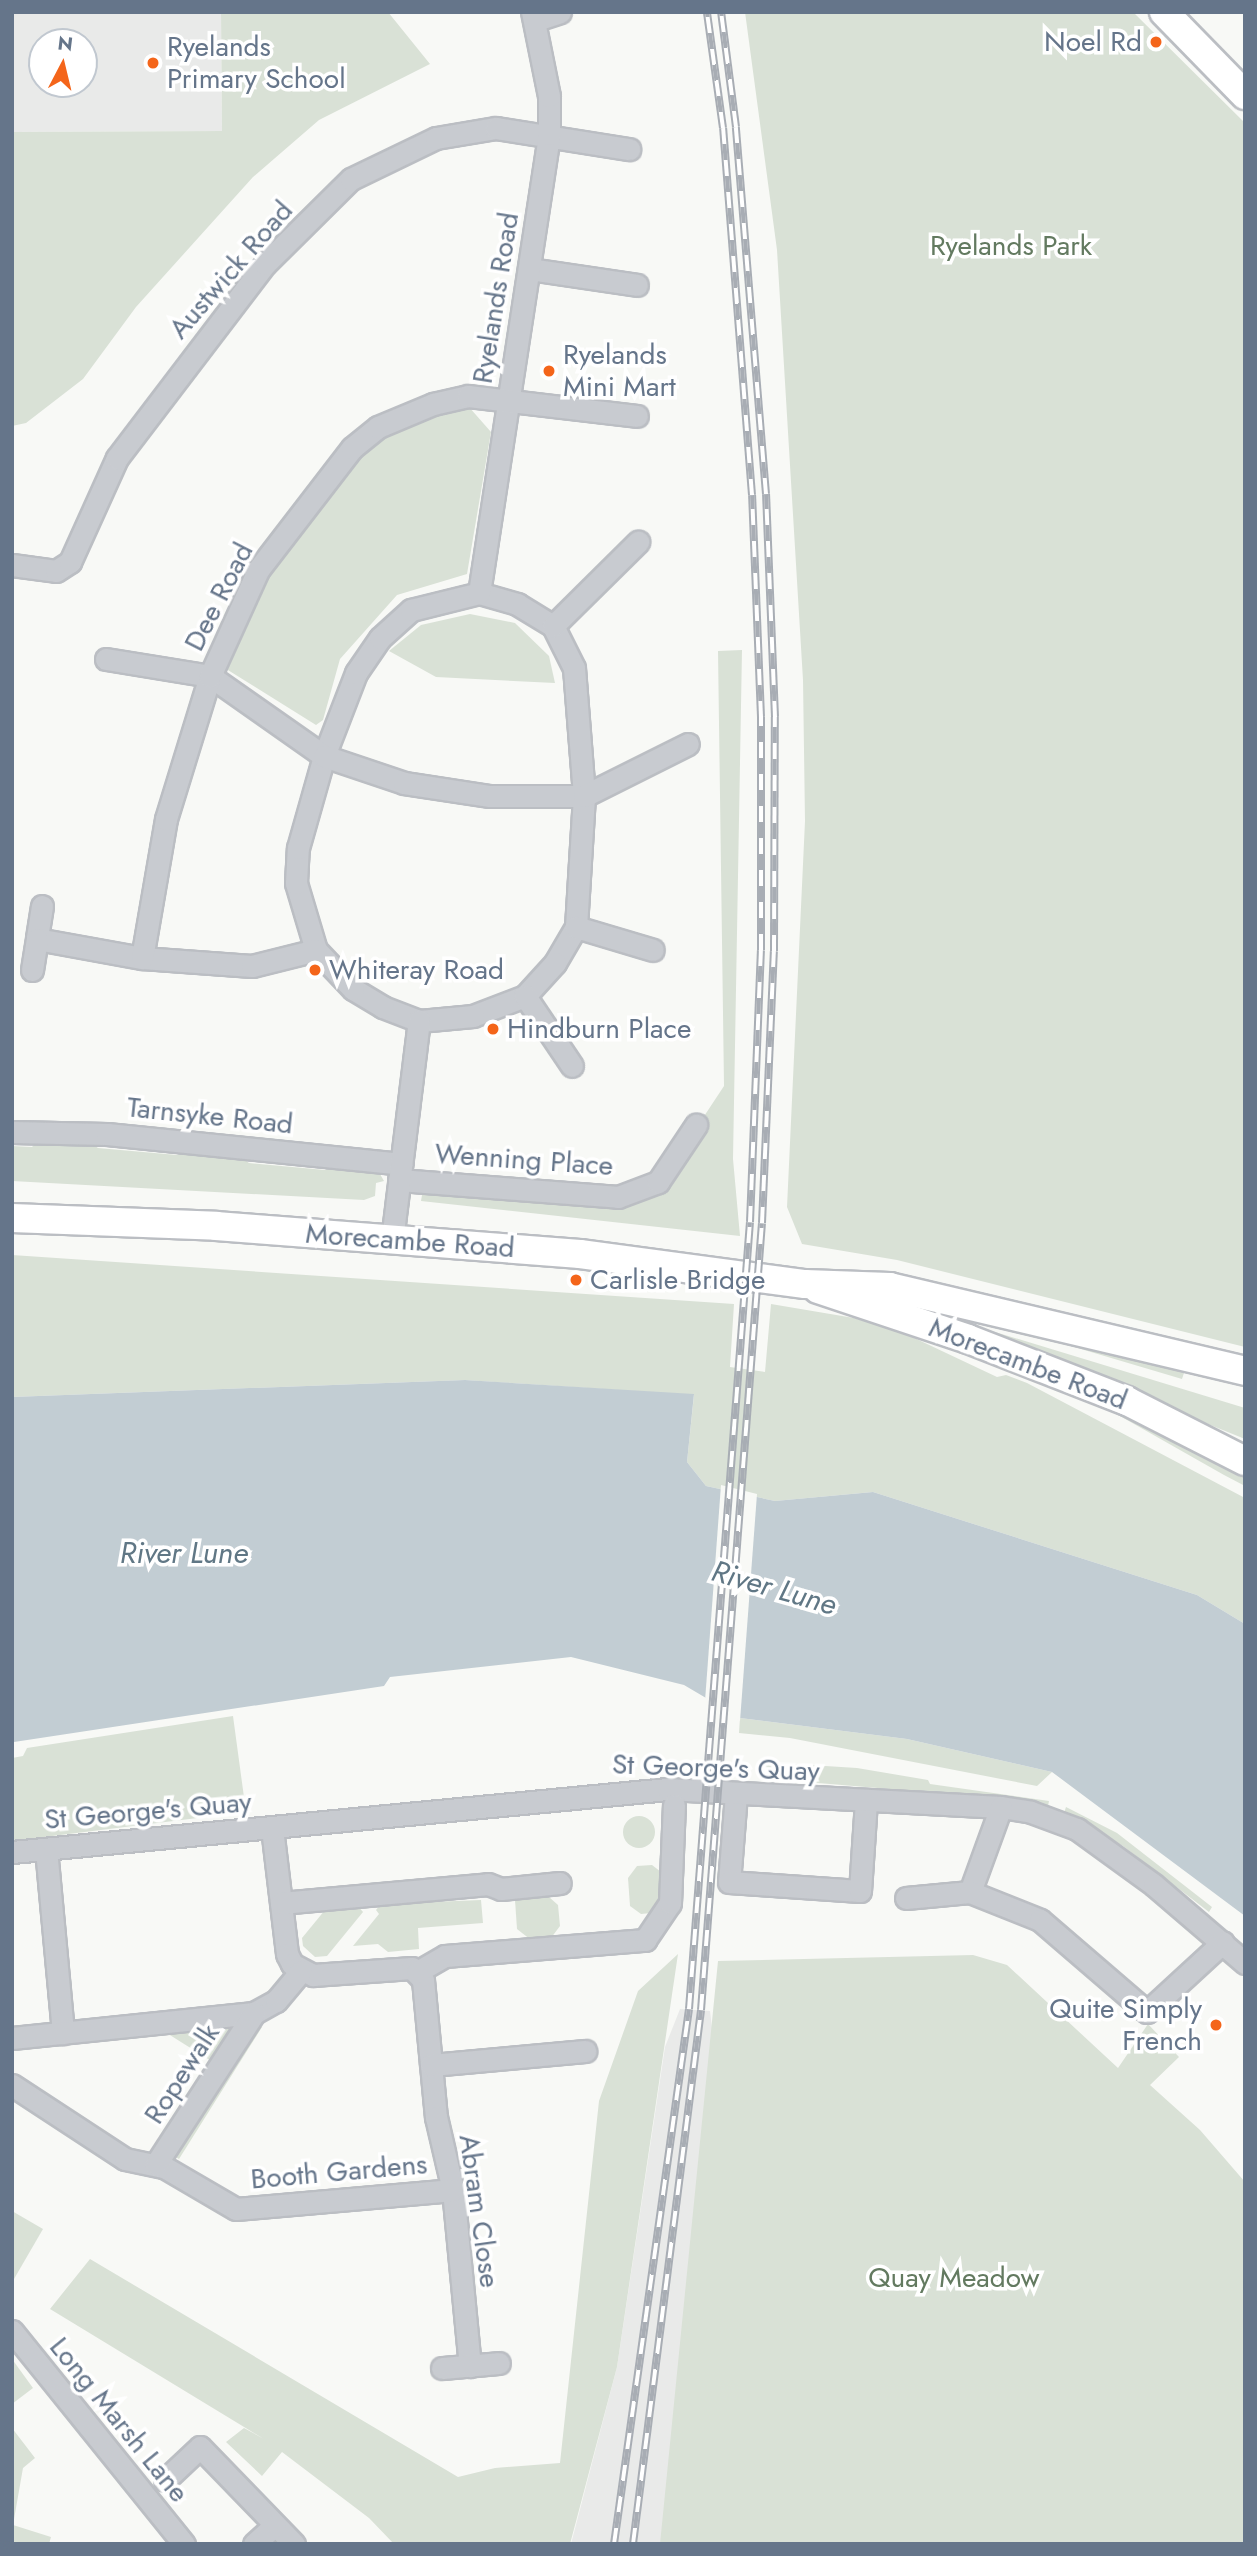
<!DOCTYPE html>
<style>
body{margin:0}
#map{position:relative;width:1257px;height:2556px;overflow:hidden;background:#f8f9f6;font-family:Jost,sans-serif}
div>[style]{position:absolute}
[style*='--x']{left:calc(var(--x)*1px);top:calc(var(--y)*1px);width:calc(var(--w)*1px);rotate:calc(var(--a)*1deg)}
.built>*{inset:0;background:#e9eae9}
.green>*{inset:0;background:#d9e1d6}
.round{border-radius:50%}
.water>*{inset:0;background:#c2cdd3}
.pier>*{inset:0;background:#f8f9f6}
.roads{filter:drop-shadow(2px 0 #bbbec3) drop-shadow(-2px 0 #bbbec3) drop-shadow(0 2px #bbbec3) drop-shadow(0 -2px #bbbec3)}
.minor>*{height:21px;margin:-10.5px;padding:0 10.5px;transform-origin:10.5px;border-radius:10.5px;background:#c8cbd0}
.major>*{height:28px;margin:-14px;padding:0 14px;transform-origin:14px;border-radius:14px;background:#fff}
.rail>*{height:8px;margin-top:-4px;transform-origin:0;background:repeating-linear-gradient(90deg,#fff 0 16px,#a8adb4 0 32px);box-sizing:border-box;border-block:2px solid #a8adb4}
.dots>*{width:19px;height:19px;translate:-50% -50%;box-sizing:border-box;border:4px solid #fff;border-radius:50%}
span{translate:-50% -50%;white-space:nowrap;text-align:center;line-height:1.15;-webkit-text-stroke:7px #fff;paint-order:stroke}
.poi-label{font-size:28px;color:#65758a}
.right{translate:-100% -50%;text-align:right}
.left{translate:0 -50%;text-align:left}
.park-label{font-size:28px;color:#637a60}
.street-label{font-size:28px;color:#65758a}
.water-label{font-size:30px;color:#607785;font-style:italic}
.frame{position:absolute;inset:0;border:14px solid #65758a;pointer-events:none}
.north{position:absolute;left:28px;top:28px;width:70px;height:70px;box-sizing:border-box;background:#fff;border:2px solid #c1c8d0;border-radius:50%;rotate:7deg;font-size:19px;font-weight:700;line-height:28px;text-align:center;color:#65758a}
.north::after{content:'';display:block;margin:auto;width:24px;height:32px;background:#f4651a;clip-path:polygon(50% 0,100% 100%,50% 72%,0 100%)}
</style>
<div id="map">
<div class="built">
<div style="clip-path:polygon(evenodd,12px 12px,221px 12px,222px 131px,12px 132px,12px 12px,42px 42px,84px 42px,84px 84px,42px 84px,42px 42px)"></div>
<div style="clip-path:polygon(680px 2009px,710px 2011px,720px 2094px,676px 2544px,571px 2544px,617px 2367px,665px 2047px)"></div>
</div>
<div class="green">
<div style="clip-path:polygon(221px 12px,388px 12px,430px 64px,319px 120px,253px 177px,136px 307px,83px 379px,26px 423px,12px 426px,12px 132px,222px 131px)"></div>
<div style="clip-path:polygon(745px 12px,1133px 12px,1245px 123px,1245px 1347px,897px 1260px,802px 1244px,787px 1207px,805px 821px,803px 680px,777px 250px)"></div>
<div style="clip-path:polygon(469px 407px,491px 432px,467px 574px,397px 595px,340px 659px,323px 720px,316px 725px,223px 667px,273px 565px,368px 448px,390px 432px,431px 415px)"></div>
<div style="clip-path:polygon(470px 614px,515px 623px,549px 656px,555px 683px,436px 677px,389px 651px,421px 625px)"></div>
<div style="clip-path:polygon(742px 650px,733px 1159px,740px 1236px,421px 1201px,423px 1189px,658px 1186px,724px 1086px,718px 651px)"></div>
<div style="clip-path:polygon(40px 1139px,88px 1141px,98px 1148px,177px 1155px,189px 1149px,237px 1154px,249px 1163px,325px 1170px,335px 1164px,372px 1168px,371px 1173px,380px 1174px,384px 1181px,376px 1183px,375px 1196px,364px 1200px,12px 1181px,12px 1146px,32px 1147px)"></div>
<div style="clip-path:polygon(12px 1255px,734px 1304px,730px 1367px,765px 1372px,771px 1304px,854px 1318px,908px 1335px,997px 1377px,1006px 1375px,1027px 1383px,1245px 1498px,1245px 1624px,1197px 1595px,873px 1492px,775px 1501px,706px 1486px,687px 1462px,694px 1395px,465px 1380px,12px 1397px)"></div>
<div style="clip-path:polygon(987px 1321px,1138px 1356px,1184px 1373px,1182px 1379px)"></div>
<div style="clip-path:polygon(982px 1328px,1245px 1408px,1245px 1439px,981px 1332px)"></div>
<div style="clip-path:polygon(1090px 1399px,1245px 1475px,1245px 1486px,1224px 1475px)"></div>
<div style="clip-path:polygon(233px 1716px,246px 1812px,12px 1841px,12px 1758px,23px 1756px,27px 1748px)"></div>
<div style="clip-path:polygon(740px 1718px,907px 1739px,1052px 1772px,1037px 1786px,790px 1738px,739px 1733px)"></div>
<div style="clip-path:polygon(760px 1762px,857px 1768px,928px 1780px,930px 1784px,1049px 1801px,1048px 1806px,1021px 1800px,806px 1782px,806px 1778px,766px 1775px,759px 1769px)"></div>
<div style="clip-path:polygon(1066px 1807px,1117px 1833px,1212px 1907px,1209px 1912px,1123px 1846px,1064px 1813px)"></div>
<div class="round" style="left:623px;top:1816px;width:32px;height:32px"></div>
<div style="clip-path:polygon(652px 1865px,661px 1872px,659px 1903px,651px 1913px,641px 1914px,630px 1906px,628px 1878px,637px 1866px)"></div>
<div style="clip-path:polygon(549px 1897px,558px 1905px,560px 1926px,551px 1938px,531px 1940px,517px 1929px,515px 1900px)"></div>
<div style="clip-path:polygon(481px 1900px,483px 1923px,418px 1928px,419px 1949px,388px 1952px,378px 1944px,353px 1946px,379px 1914px,376px 1910px,381px 1904px)"></div>
<div style="clip-path:polygon(358px 1906px,363px 1912px,327px 1956px,315px 1957px,303px 1946px,302px 1938px,325px 1910px)"></div>
<div style="clip-path:polygon(678px 1954px,617px 2367px,570px 2544px,394px 2544px,369px 2518px,282px 2452px,262px 2476px,226px 2442px,244px 2428px,264px 2439px,50px 2309px,90px 2259px,458px 2477px,495px 2468px,560px 2463px,599px 2101px,638px 1991px)"></div>
<div style="clip-path:polygon(973px 1955px,1007px 1965px,1118px 2068px,1148px 2024px,1179px 2057px,1150px 2085px,1200px 2130px,1245px 2182px,1245px 2544px,660px 2544px,718px 1961px)"></div>
<div style="clip-path:polygon(242px 2023px,216px 2064px,165px 2032px)"></div>
<div style="clip-path:polygon(255px 2023px,262px 2027px,179px 2159px,171px 2154px)"></div>
<div style="clip-path:polygon(12px 2211px,43px 2229px,14px 2279px,12px 2279px)"></div>
<div style="clip-path:polygon(12px 2359px,33px 2388px,12px 2404px)"></div>
<div style="clip-path:polygon(12px 2428px,35px 2458px,23px 2468px,13px 2525px,51px 2537px,49px 2544px,12px 2544px)"></div>
</div>
<div class="water">
<div style="clip-path:polygon(465px 1380px,694px 1394px,687px 1462px,706px 1486px,775px 1501px,873px 1492px,1197px 1595px,1245px 1624px,1245px 1916px,1052px 1772px,907px 1739px,740px 1718px,684px 1685px,571px 1657px,390px 1677px,384px 1686px,14px 1742px,12px 1750px,12px 1397px)"></div>
</div>
<div class="pier">
<div style="clip-path:polygon(721px 1485px,757px 1494px,740px 1721px,705px 1701px)"></div>
</div>
<div class="roads">
<div class="minor">
<div style="--x:536;--y:20;--w:25;--a:-18"></div>
<div style="--x:529;--y:269;--w:109;--a:8.4"></div>
<div style="--x:12;--y:565;--w:44;--a:7.8"></div>
<div style="--x:56;--y:571;--w:17;--a:-33"></div>
<div style="--x:70;--y:562;--w:114;--a:-65.7"></div>
<div style="--x:117;--y:458;--w:244;--a:-52.7"></div>
<div style="--x:265;--y:264;--w:121;--a:-44.7"></div>
<div style="--x:351;--y:179;--w:94;--a:-25.8"></div>
<div style="--x:436;--y:138;--w:61;--a:-9.5"></div>
<div style="--x:496;--y:128;--w:135;--a:9"></div>
<div style="--x:479;--y:593;--w:40;--a:16"></div>
<div style="--x:517;--y:604;--w:42;--a:31.4"></div>
<div style="--x:553;--y:626;--w:47;--a:63.4"></div>
<div style="--x:574;--y:668;--w:128;--a:85.5"></div>
<div style="--x:584;--y:796;--w:131;--a:93.5"></div>
<div style="--x:576;--y:927;--w:42;--a:120.3"></div>
<div style="--x:555;--y:963;--w:45;--a:132.3"></div>
<div style="--x:525;--y:996;--w:56;--a:159"></div>
<div style="--x:473;--y:1016;--w:54;--a:174.7"></div>
<div style="--x:419;--y:1021;--w:39;--a:-159"></div>
<div style="--x:383;--y:1007;--w:35;--a:-149"></div>
<div style="--x:353;--y:989;--w:54;--a:-133.5"></div>
<div style="--x:316;--y:950;--w:70;--a:-106.6"></div>
<div style="--x:296;--y:883;--w:35;--a:-87"></div>
<div style="--x:298;--y:848;--w:96;--a:-74.2"></div>
<div style="--x:324;--y:756;--w:89;--a:-68.9"></div>
<div style="--x:356;--y:673;--w:42;--a:-55.6"></div>
<div style="--x:380;--y:638;--w:42;--a:-42.1"></div>
<div style="--x:411;--y:610;--w:70;--a:-14"></div>
<div style="--x:479;--y:593;--w:464;--a:-81.3"></div>
<div style="--x:549;--y:134;--w:38;--a:-90"></div>
<div style="--x:549;--y:96;--w:86;--a:-101.4"></div>
<div style="--x:553;--y:626;--w:120;--a:-44.7"></div>
<div style="--x:106;--y:659;--w:105;--a:9.3"></div>
<div style="--x:210;--y:676;--w:139;--a:35.1"></div>
<div style="--x:324;--y:756;--w:84;--a:18.6"></div>
<div style="--x:404;--y:783;--w:87;--a:8.6"></div>
<div style="--x:490;--y:796;--w:94;--a:0"></div>
<div style="--x:584;--y:796;--w:116;--a:-26.6"></div>
<div style="--x:42;--y:906;--w:33;--a:99"></div>
<div style="--x:37;--y:939;--w:107;--a:10.3"></div>
<div style="--x:142;--y:958;--w:110;--a:4.2"></div>
<div style="--x:252;--y:966;--w:66;--a:-14"></div>
<div style="--x:576;--y:927;--w:80;--a:16.6"></div>
<div style="--x:142;--y:958;--w:141;--a:-80.2"></div>
<div style="--x:166;--y:819;--w:150;--a:-72.9"></div>
<div style="--x:210;--y:676;--w:116;--a:-65.6"></div>
<div style="--x:258;--y:570;--w:154;--a:-52.4"></div>
<div style="--x:352;--y:448;--w:33;--a:-39"></div>
<div style="--x:378;--y:427;--w:60;--a:-22.7"></div>
<div style="--x:433;--y:404;--w:36;--a:-13"></div>
<div style="--x:468;--y:396;--w:170;--a:6.7"></div>
<div style="--x:32;--y:970;--w:31;--a:-81"></div>
<div style="--x:525;--y:996;--w:84;--a:56.1"></div>
<div style="--x:12;--y:1132;--w:95;--a:1.2"></div>
<div style="--x:107;--y:1134;--w:296;--a:5.8"></div>
<div style="--x:399;--y:1180;--w:220;--a:4.4"></div>
<div style="--x:618;--y:1197;--w:43;--a:-20.6"></div>
<div style="--x:658;--y:1182;--w:69;--a:-56.3"></div>
<div style="--x:392;--y:1240;--w:221;--a:-83"></div>
<div style="--x:736;--y:1794;--w:88;--a:94.5"></div>
<div style="--x:729;--y:1882;--w:131;--a:3.9"></div>
<div style="--x:860;--y:1891;--w:90;--a:-86.2"></div>
<div style="--x:272;--y:1828;--w:127;--a:83.2"></div>
<div style="--x:287;--y:1954;--w:11;--a:63"></div>
<div style="--x:292;--y:1964;--w:24;--a:28"></div>
<div style="--x:313;--y:1975;--w:99;--a:-4"></div>
<div style="--x:412;--y:1968;--w:16;--a:47"></div>
<div style="--x:423;--y:1980;--w:138;--a:84.6"></div>
<div style="--x:436;--y:2117;--w:75;--a:76.9"></div>
<div style="--x:453;--y:2190;--w:177;--a:84.5"></div>
<div style="--x:46;--y:1849;--w:185;--a:84.7"></div>
<div style="--x:12;--y:1852;--w:659;--a:-5.49"></div>
<div style="--x:668;--y:1789;--w:333;--a:3.1"></div>
<div style="--x:1001;--y:1807;--w:30;--a:9"></div>
<div style="--x:1031;--y:1812;--w:49;--a:20.3"></div>
<div style="--x:1077;--y:1829;--w:95;--a:36"></div>
<div style="--x:1154;--y:1885;--w:120;--a:40.6"></div>
<div style="--x:970;--y:1892;--w:90;--a:-70"></div>
<div style="--x:906;--y:1898;--w:64;--a:-5.4"></div>
<div style="--x:970;--y:1892;--w:75;--a:21.8"></div>
<div style="--x:1040;--y:1920;--w:141;--a:40.7"></div>
<div style="--x:1147;--y:2012;--w:103;--a:-42.6"></div>
<div style="--x:281;--y:1903;--w:208;--a:-5.2"></div>
<div style="--x:488;--y:1884;--w:14;--a:21"></div>
<div style="--x:501;--y:1889;--w:59;--a:-5.8"></div>
<div style="--x:417;--y:1972;--w:32;--a:-30"></div>
<div style="--x:445;--y:1956;--w:201;--a:-4.6"></div>
<div style="--x:645;--y:1940;--w:45;--a:-56"></div>
<div style="--x:670;--y:1903;--w:98;--a:-87.7"></div>
<div style="--x:12;--y:2038;--w:243;--a:-5.9"></div>
<div style="--x:254;--y:2013;--w:25;--a:-29"></div>
<div style="--x:276;--y:2001;--w:39;--a:-50"></div>
<div style="--x:431;--y:2065;--w:155;--a:-5.2"></div>
<div style="--x:12;--y:2085;--w:135;--a:33.2"></div>
<div style="--x:125;--y:2159;--w:40;--a:12"></div>
<div style="--x:164;--y:2167;--w:83;--a:30.3"></div>
<div style="--x:236;--y:2209;--w:218;--a:-5"></div>
<div style="--x:156;--y:2164;--w:180;--a:-57"></div>
<div style="--x:12;--y:2331;--w:274;--a:51.1"></div>
<div style="--x:442;--y:2368;--w:57;--a:-5"></div>
<div style="--x:165;--y:2480;--w:48;--a:-43.3"></div>
<div style="--x:200;--y:2447;--w:135;--a:45.9"></div>
<div style="--x:254;--y:2544;--w:28;--a:-42"></div>
</div>
<div class="major">
<div style="--x:1164;--y:12;--w:116;--a:45.7"></div>
<div style="--x:12;--y:1218;--w:204;--a:2.2"></div>
<div style="--x:216;--y:1226;--w:365;--a:4.4"></div>
<div style="--x:580;--y:1254;--w:227;--a:7.6"></div>
<div style="--x:805;--y:1284;--w:85;--a:2"></div>
<div style="--x:890;--y:1287;--w:365;--a:13.3"></div>
<div style="--x:818;--y:1289;--w:158;--a:18.4"></div>
<div style="--x:968;--y:1339;--w:171;--a:21.3"></div>
<div style="--x:1127;--y:1401;--w:132;--a:27"></div>
</div>
</div>
<div class="rail">
<div style="--x:614;--y:2544;--w:540;--a:-82.02"></div>
<div style="--x:689;--y:2009;--w:789;--a:-85.57"></div>
<div style="--x:750;--y:1222;--w:272;--a:-87.7"></div>
<div style="--x:761;--y:950;--w:233;--a:-90"></div>
<div style="--x:761;--y:717;--w:222;--a:-92.3"></div>
<div style="--x:752;--y:495;--w:368;--a:-94.5"></div>
<div style="--x:723;--y:128;--w:117;--a:-97.9"></div>
<div style="--x:633;--y:2544;--w:538;--a:-82.74"></div>
<div style="--x:701;--y:2010;--w:789;--a:-85.57"></div>
<div style="--x:762;--y:1223;--w:272;--a:-87.5"></div>
<div style="--x:774;--y:951;--w:234;--a:-89.8"></div>
<div style="--x:775;--y:717;--w:223;--a:-92.3"></div>
<div style="--x:766;--y:494;--w:368;--a:-94.7"></div>
<div style="--x:736;--y:127;--w:116;--a:-97.4"></div>
</div>
<div class="dots">
<div style="left:1156px;top:42px;background:#f4651a"></div>
<div style="left:153px;top:63px;background:#f4651a"></div>
<div style="left:549px;top:371px;background:#f4651a"></div>
<div style="left:315px;top:970px;background:#f4651a"></div>
<div style="left:493px;top:1029px;background:#f4651a"></div>
<div style="left:576px;top:1280px;background:#f4651a"></div>
<div style="left:1216px;top:2025px;background:#f4651a"></div>
</div>
<div class="poi-label">
<span class="right" style="left:1142px;top:42px">Noel Rd</span>
<span class="left" style="left:167px;top:63px">Ryelands<br>Primary School</span>
<span class="left" style="left:563px;top:371px">Ryelands<br>Mini Mart</span>
<span class="left" style="left:329px;top:970px">Whiteray Road</span>
<span class="left" style="left:507px;top:1029px">Hindburn Place</span>
<span class="left" style="left:590px;top:1280px">Carlisle Bridge</span>
<span class="right" style="left:1202px;top:2025px">Quite Simply<br>French</span>
</div>
<div class="park-label">
<span style="left:1011px;top:246px">Ryelands Park</span>
<span style="left:954px;top:2278px">Quay Meadow</span>
</div>
<div class="street-label">
<span style="left:231px;top:270px;rotate:-49deg">Austwick Road</span>
<span style="left:496px;top:298px;rotate:-81deg">Ryelands Road</span>
<span style="left:219px;top:597px;rotate:-63deg">Dee Road</span>
<span style="left:210px;top:1116px;rotate:6deg">Tarnsyke Road</span>
<span style="left:524px;top:1160px;rotate:4deg">Wenning Place</span>
<span style="left:410px;top:1241px;rotate:4deg">Morecambe Road</span>
<span style="left:1028px;top:1364px;rotate:21deg">Morecambe Road</span>
<span style="left:716px;top:1768px;rotate:2deg">St George's Quay</span>
<span style="left:148px;top:1811px;rotate:-5deg">St George's Quay</span>
<span style="left:182px;top:2074px;rotate:-57deg">Ropewalk</span>
<span style="left:339px;top:2172px;rotate:-5deg">Booth Gardens</span>
<span style="left:479px;top:2211px;rotate:82deg">Abram Close</span>
<span style="left:119px;top:2420px;rotate:51deg">Long Marsh Lane</span>
</div>
<div class="water-label">
<span style="left:184px;top:1553px">River Lune</span>
<span style="left:774px;top:1588px;rotate:16deg">River Lune</span>
</div>
<div class="frame"></div>
<div class="north">N</div>
</div>
